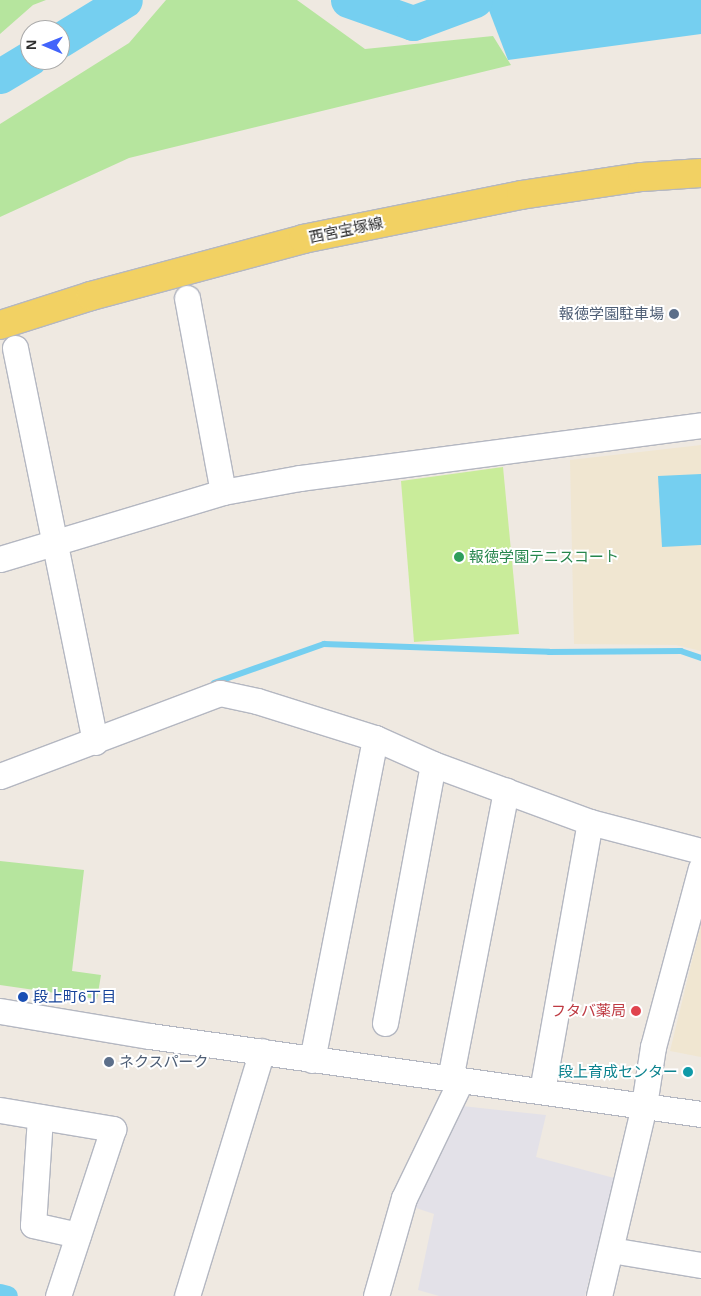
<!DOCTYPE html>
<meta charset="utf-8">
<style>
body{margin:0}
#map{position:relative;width:701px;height:1296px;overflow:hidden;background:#efe9e1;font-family:Arial,"Noto Sans JP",sans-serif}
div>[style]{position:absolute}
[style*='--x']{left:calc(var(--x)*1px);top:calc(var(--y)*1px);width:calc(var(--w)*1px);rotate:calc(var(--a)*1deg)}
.industrial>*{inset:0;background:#e3e1e8}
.education>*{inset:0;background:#f0e6d1}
.green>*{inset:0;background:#b6e59e}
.pitch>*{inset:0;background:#c9ec9a}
.water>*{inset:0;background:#75cff0}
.stream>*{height:5.5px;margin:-2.75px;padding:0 2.75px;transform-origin:2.75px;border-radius:2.75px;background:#75cff0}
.canal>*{height:20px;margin:-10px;padding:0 10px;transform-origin:10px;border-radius:10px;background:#75cff0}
.river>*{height:35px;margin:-17.5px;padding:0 17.5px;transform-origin:17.5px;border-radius:17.5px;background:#75cff0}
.roads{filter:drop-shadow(1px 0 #b4b7c1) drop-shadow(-1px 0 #b4b7c1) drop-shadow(0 1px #b4b7c1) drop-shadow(0 -1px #b4b7c1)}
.minor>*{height:25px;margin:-12.5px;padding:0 12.5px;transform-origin:12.5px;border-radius:12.5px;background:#fff}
.major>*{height:28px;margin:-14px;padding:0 14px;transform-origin:14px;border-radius:14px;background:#f2d163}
.dots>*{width:14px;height:14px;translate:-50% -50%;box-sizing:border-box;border:2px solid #fff;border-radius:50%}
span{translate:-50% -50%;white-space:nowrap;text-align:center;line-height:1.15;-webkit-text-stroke:4px #fff;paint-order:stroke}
.street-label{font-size:15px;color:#2e2e2e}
.service-label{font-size:15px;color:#4e5e75}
.right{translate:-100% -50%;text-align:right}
.left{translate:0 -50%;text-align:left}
.leisure-label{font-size:15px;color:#27864d}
.transit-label{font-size:15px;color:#164399}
.health-label{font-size:15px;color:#be3a42}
.culture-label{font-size:15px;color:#0d838f}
.north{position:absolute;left:20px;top:20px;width:50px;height:50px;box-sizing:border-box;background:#fff;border:1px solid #ababab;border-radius:50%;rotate:271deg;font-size:14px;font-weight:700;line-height:20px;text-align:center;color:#2e2e2e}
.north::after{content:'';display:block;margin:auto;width:18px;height:22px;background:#4264fb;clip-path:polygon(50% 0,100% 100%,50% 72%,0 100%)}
</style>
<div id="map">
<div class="industrial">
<div style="clip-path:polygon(462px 1106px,546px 1115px,536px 1157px,614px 1178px,585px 1296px,439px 1296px,418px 1290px,434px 1214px,413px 1207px)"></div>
</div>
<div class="education">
<div style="clip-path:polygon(701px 445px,701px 651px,676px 645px,574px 644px,570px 460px)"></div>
<div style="clip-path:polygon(701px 924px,701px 1057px,670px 1051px)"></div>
</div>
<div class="green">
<div style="clip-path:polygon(0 0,46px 0,33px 5px,0 34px)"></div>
<div style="clip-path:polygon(166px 0,297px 0,365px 49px,493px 36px,511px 65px,129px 158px,0 217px,0 124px,129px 43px)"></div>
<div style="clip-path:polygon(0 861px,84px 870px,72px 971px,101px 975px,97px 999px,0 985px)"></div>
</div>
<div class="pitch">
<div style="clip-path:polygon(503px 467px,519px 634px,414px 642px,401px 481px)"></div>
</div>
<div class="water">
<div style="clip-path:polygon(485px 0,701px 0,701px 34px,508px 60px)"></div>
<div style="clip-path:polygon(701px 474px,701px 545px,662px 547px,658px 476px)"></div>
</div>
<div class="stream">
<div style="--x:214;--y:683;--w:117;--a:-19.5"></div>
<div style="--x:324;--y:644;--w:225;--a:2"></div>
<div style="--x:549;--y:652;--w:132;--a:-0.4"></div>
<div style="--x:681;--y:651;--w:21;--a:19"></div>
</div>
<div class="canal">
<div style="--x:0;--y:1294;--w:8;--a:14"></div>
</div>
<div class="river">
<div style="--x:348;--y:0;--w:69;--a:19.5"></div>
<div style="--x:413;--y:23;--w:66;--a:-20.4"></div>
<div style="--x:60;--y:40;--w:76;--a:-31.6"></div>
<div style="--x:0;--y:76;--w:35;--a:-31"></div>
</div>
<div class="roads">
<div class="minor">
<div style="--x:187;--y:298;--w:197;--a:79.5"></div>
<div style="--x:15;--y:348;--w:402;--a:78.5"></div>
<div style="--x:0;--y:559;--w:233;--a:-16.7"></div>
<div style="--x:223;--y:492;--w:78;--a:-10.3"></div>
<div style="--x:300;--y:478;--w:404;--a:-7.5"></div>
<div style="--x:0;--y:776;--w:235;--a:-20.7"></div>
<div style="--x:220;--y:693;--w:38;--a:12"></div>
<div style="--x:257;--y:701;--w:124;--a:17.4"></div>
<div style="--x:375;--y:738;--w:64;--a:24.1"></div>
<div style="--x:433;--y:764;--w:167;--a:20.3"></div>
<div style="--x:590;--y:822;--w:115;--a:14.6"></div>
<div style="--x:0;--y:1011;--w:152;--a:9.5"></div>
<div style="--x:150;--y:1036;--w:556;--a:8.06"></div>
<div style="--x:385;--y:1023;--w:263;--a:-79.5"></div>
<div style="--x:312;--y:1060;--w:328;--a:-78.9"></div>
<div style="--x:450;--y:1079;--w:294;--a:-79"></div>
<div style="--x:542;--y:1091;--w:273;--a:-79.9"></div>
<div style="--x:0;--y:1110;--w:115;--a:9.5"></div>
<div style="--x:113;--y:1129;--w:176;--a:108.2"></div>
<div style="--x:40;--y:1117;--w:108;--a:93.7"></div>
<div style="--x:33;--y:1225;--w:46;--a:12.5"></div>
<div style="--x:611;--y:1250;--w:91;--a:9.5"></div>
<div style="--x:187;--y:1296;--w:256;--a:-73"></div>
<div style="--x:376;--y:1296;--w:102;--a:-74.1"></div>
<div style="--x:404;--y:1198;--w:131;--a:-64.2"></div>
<div style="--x:599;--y:1296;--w:196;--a:-76.7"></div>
<div style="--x:644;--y:1105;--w:59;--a:-81.2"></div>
<div style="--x:653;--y:1047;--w:185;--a:-75"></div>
</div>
<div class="major">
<div style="--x:0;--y:325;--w:96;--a:-17.7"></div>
<div style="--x:91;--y:296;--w:220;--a:-15"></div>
<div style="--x:303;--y:239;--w:222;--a:-11.4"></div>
<div style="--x:521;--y:195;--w:122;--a:-8.5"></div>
<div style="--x:642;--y:177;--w:59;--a:-3.9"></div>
</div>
</div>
<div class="dots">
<div style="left:674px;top:314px;background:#5c6f8a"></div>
<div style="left:459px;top:557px;background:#2e9e5b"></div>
<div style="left:23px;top:997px;background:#1a4fb4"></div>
<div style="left:636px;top:1011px;background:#e0444e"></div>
<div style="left:109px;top:1062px;background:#5c6f8a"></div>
<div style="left:688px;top:1072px;background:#0f9aa8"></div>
</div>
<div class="street-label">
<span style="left:346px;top:230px;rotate:-12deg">西宮宝塚線</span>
</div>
<div class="service-label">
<span class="right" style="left:664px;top:314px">報徳学園駐車場</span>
<span class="left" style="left:119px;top:1062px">ネクスパーク</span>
</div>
<div class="leisure-label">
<span class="left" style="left:469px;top:557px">報徳学園テニスコート</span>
</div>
<div class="transit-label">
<span class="left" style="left:33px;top:997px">段上町6丁目</span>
</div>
<div class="health-label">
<span class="right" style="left:626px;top:1011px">フタバ薬局</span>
</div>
<div class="culture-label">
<span class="right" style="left:678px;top:1072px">段上育成センター</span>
</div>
<div class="north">N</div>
</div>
